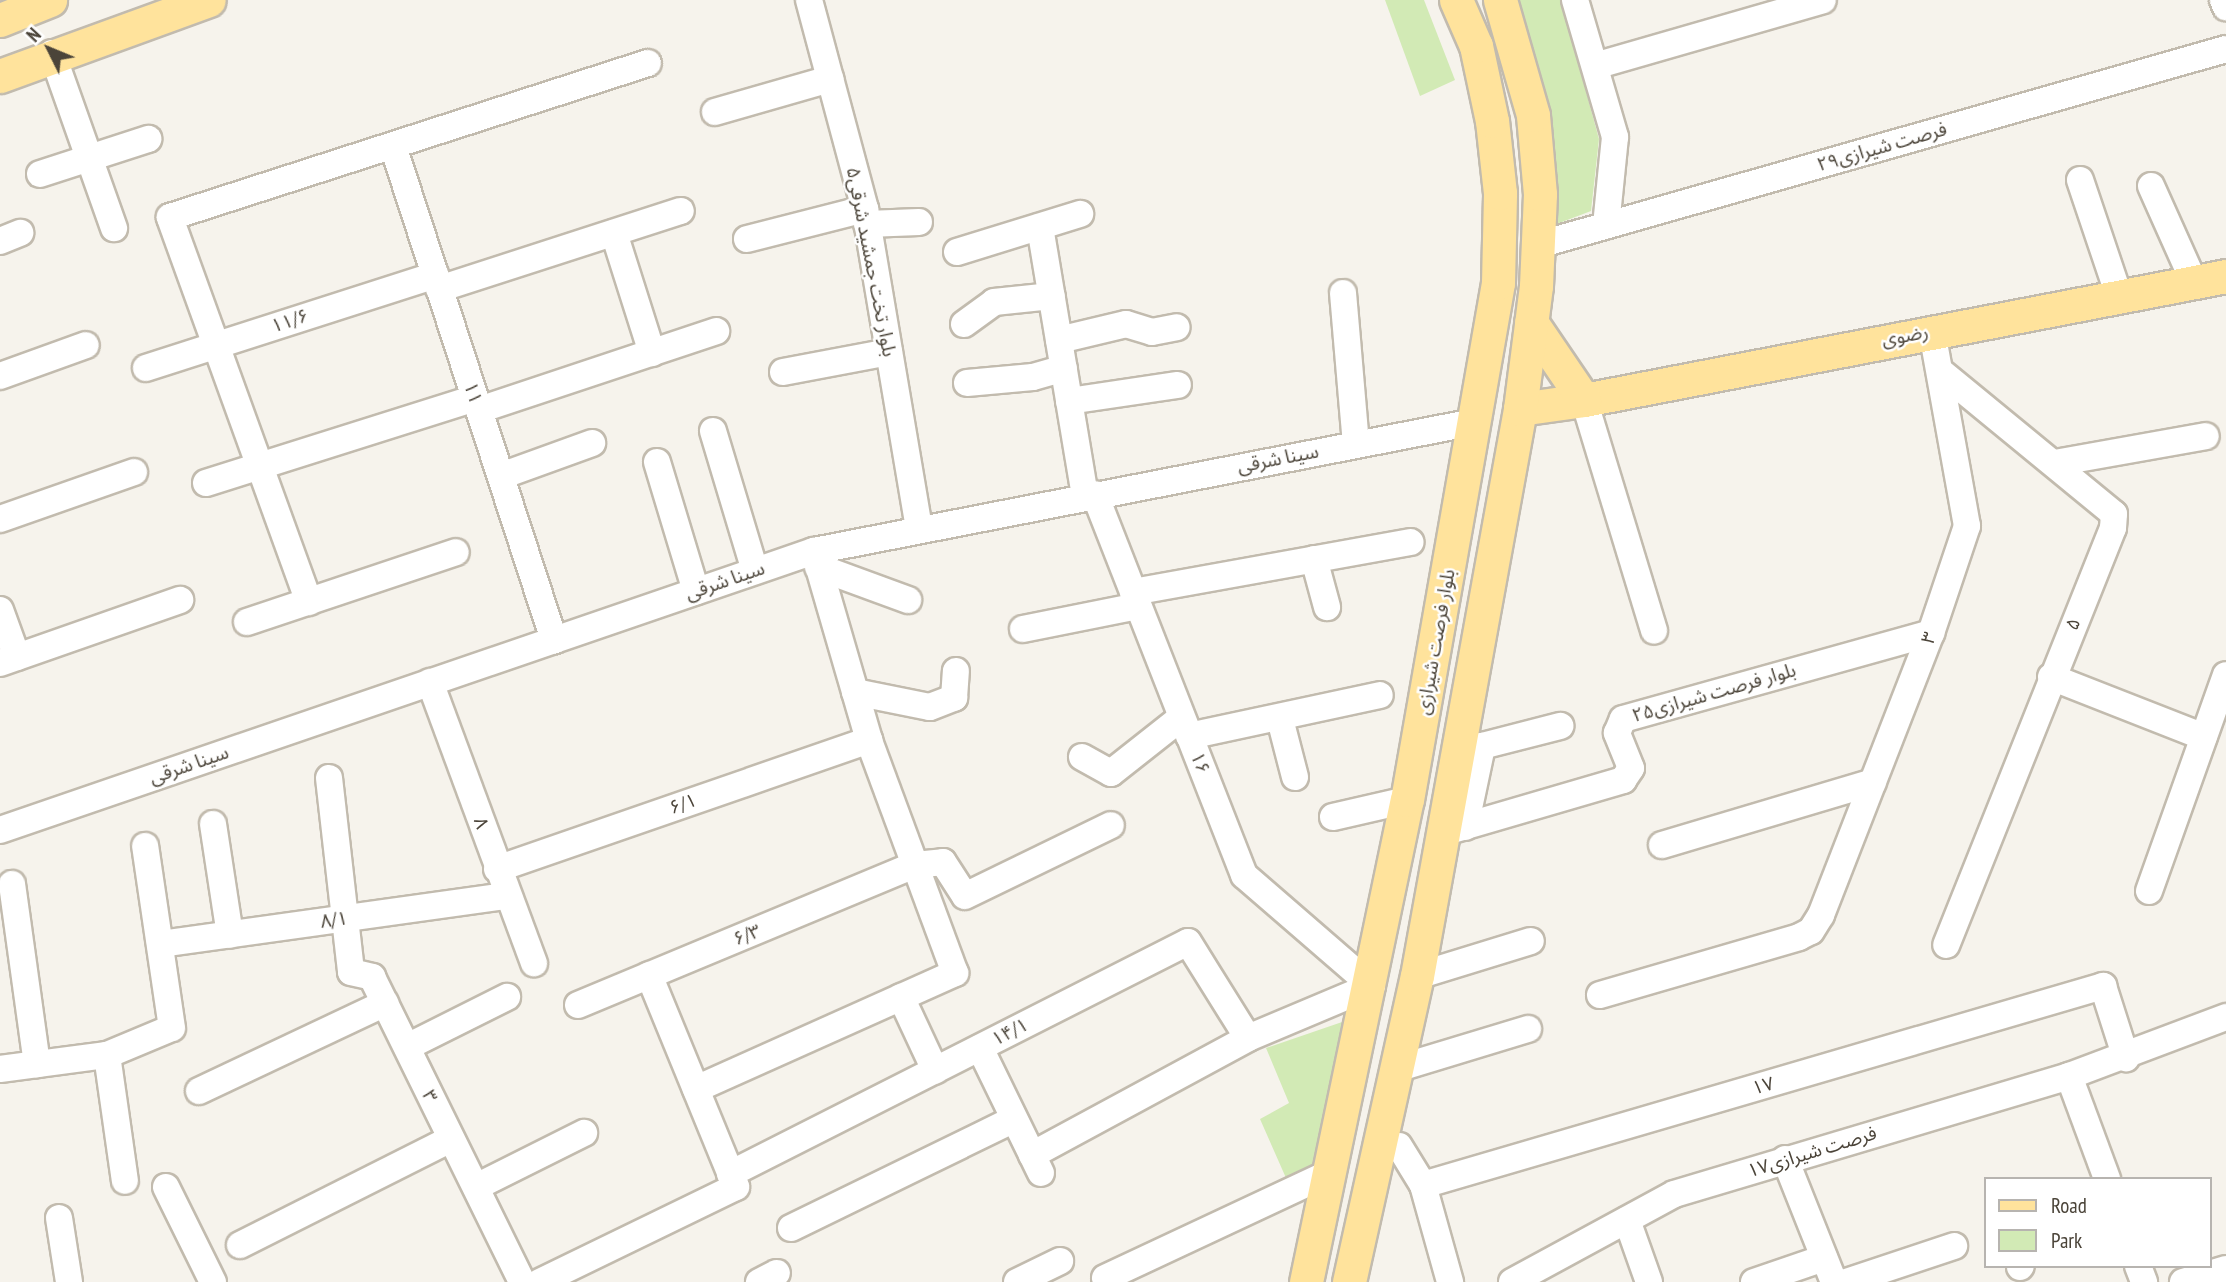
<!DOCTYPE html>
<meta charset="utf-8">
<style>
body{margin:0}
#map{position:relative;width:2226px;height:1282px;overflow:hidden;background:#f6f3ec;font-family:"PT Sans Narrow","Noto Sans Arabic",sans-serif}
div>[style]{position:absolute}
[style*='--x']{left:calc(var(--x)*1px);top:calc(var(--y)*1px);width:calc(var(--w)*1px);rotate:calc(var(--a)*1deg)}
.green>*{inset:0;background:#d2eab5}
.roads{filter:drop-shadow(2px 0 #c2bbae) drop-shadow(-2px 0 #c2bbae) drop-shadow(0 2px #c2bbae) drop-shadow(0 -2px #c2bbae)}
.minor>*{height:26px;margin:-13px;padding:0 13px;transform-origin:13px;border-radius:13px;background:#fff}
.major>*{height:33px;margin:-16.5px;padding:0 16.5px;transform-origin:16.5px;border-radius:16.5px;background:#ffe39c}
span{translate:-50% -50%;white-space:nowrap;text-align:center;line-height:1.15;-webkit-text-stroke:5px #fff;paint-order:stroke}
.street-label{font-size:19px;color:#4b4439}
.legend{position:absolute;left:1984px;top:1177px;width:228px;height:91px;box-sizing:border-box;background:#fff;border:2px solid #b7b4b0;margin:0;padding:9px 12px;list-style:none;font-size:21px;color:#4b4439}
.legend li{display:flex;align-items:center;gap:14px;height:35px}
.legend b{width:35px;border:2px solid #b7b4b0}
.north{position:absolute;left:14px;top:14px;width:70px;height:70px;-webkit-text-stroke:5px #fff;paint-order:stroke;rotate:313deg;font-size:19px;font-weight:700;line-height:28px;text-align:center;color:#4b4439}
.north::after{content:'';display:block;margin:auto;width:24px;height:32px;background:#4b4439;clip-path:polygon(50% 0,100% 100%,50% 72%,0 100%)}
</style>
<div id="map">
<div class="green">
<div style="clip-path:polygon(1385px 0,1424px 0,1455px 80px,1420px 96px)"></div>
<div style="clip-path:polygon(1514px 0,1561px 0,1599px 139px,1591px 211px,1554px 225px)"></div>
<div style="clip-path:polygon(1345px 1021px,1317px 1165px,1286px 1178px,1260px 1119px,1289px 1103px,1266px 1048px)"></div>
</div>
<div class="roads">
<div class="minor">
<div style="--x:809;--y:0;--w:216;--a:75"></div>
<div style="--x:865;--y:209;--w:323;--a:80.4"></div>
<div style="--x:1575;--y:0;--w:143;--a:73.7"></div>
<div style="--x:1615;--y:137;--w:89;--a:95.8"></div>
<div style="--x:2223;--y:0;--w:8;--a:67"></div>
<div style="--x:52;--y:53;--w:186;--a:70.5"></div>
<div style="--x:1595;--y:66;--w:237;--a:-16.1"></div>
<div style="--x:715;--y:112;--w:120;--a:-16"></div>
<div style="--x:393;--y:146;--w:520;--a:71.95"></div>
<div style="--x:40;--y:174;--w:114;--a:-18"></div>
<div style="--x:2080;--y:180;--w:122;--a:71.4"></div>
<div style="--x:2151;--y:186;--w:105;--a:65.9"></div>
<div style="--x:867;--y:224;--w:52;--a:-2.2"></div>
<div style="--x:1040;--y:227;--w:273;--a:80.5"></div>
<div style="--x:614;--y:233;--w:126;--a:72.4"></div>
<div style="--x:747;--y:239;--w:122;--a:-14.3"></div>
<div style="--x:0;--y:241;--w:22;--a:-22"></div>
<div style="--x:1538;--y:245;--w:715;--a:-15.9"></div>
<div style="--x:957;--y:252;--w:129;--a:-17.2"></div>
<div style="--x:439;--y:289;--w:254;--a:-17.9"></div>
<div style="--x:1343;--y:293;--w:152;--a:85.1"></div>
<div style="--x:964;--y:324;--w:37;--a:-36"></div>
<div style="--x:994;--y:302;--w:58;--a:-5.9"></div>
<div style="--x:1059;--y:340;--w:69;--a:-13.4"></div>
<div style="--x:1126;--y:324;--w:27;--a:17"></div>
<div style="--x:1152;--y:332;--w:25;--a:-11"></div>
<div style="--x:146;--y:368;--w:304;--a:-17.8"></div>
<div style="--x:1940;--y:371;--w:225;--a:39.4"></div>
<div style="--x:2114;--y:514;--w:14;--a:94"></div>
<div style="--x:2113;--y:528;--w:449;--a:111.8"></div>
<div style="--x:783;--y:372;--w:108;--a:-10.7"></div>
<div style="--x:0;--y:376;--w:91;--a:-19.8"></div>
<div style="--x:967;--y:383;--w:66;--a:-5.2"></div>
<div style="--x:1033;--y:377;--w:32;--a:-16"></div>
<div style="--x:1584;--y:400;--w:241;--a:73.1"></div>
<div style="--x:1069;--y:401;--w:110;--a:-8.4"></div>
<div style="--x:479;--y:410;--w:250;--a:-18.4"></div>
<div style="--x:713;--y:431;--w:146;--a:73.3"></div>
<div style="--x:657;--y:462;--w:135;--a:73.2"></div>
<div style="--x:2055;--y:463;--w:153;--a:-10.1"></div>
<div style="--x:501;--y:476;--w:97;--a:-19.9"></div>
<div style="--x:206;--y:483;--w:282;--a:-17.5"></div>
<div style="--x:0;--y:519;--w:142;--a:-19.3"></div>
<div style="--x:1314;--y:559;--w:50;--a:74.8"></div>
<div style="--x:818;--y:567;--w:96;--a:20.1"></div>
<div style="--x:1133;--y:592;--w:282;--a:-10.2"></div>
<div style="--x:309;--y:602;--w:409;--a:-109.9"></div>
<div style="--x:170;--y:217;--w:502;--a:-17.86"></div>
<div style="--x:0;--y:610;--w:50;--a:70.1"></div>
<div style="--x:247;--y:622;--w:220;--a:-18.5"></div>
<div style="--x:1023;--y:629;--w:117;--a:-11.3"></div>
<div style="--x:0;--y:663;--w:191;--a:-19.3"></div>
<div style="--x:2051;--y:677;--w:164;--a:21.4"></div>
<div style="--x:430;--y:682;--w:300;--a:69.7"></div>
<div style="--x:855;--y:692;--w:76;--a:11.3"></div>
<div style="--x:930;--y:707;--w:26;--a:-21"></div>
<div style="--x:954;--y:698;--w:27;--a:-86"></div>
<div style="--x:1280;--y:719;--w:60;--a:75.5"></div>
<div style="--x:1189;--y:736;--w:195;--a:-12.1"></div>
<div style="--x:1082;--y:757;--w:33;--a:29"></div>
<div style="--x:1111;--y:773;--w:90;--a:-38.3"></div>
<div style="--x:329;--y:778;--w:195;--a:83.5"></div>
<div style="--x:351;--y:972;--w:22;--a:13"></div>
<div style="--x:372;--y:977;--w:340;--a:63.8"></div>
<div style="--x:1333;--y:817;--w:76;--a:-12.9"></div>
<div style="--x:213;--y:824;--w:112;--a:81.3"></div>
<div style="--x:1465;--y:827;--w:83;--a:-78.1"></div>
<div style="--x:1482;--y:746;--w:81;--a:-14.4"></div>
<div style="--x:0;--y:830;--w:860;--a:-18.92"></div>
<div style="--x:814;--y:551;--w:672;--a:-11.06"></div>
<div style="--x:1442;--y:833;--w:189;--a:-16.3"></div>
<div style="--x:1623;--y:780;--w:14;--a:-56"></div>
<div style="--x:1631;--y:768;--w:38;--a:-112"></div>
<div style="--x:1617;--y:733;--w:15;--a:-67"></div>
<div style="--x:1623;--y:719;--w:320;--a:-15.6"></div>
<div style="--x:1662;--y:845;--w:220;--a:-16.6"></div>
<div style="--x:497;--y:869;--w:394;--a:-19.1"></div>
<div style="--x:12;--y:884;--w:182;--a:82.1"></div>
<div style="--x:2149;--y:891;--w:229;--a:-70.4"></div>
<div style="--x:160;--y:944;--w:351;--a:-7.9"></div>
<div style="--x:1417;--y:976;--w:119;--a:-17.1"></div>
<div style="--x:1600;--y:995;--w:207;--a:-16.2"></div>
<div style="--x:1799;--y:937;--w:13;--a:-27"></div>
<div style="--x:1811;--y:931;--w:19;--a:-58"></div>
<div style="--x:1821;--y:915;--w:303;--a:-68.7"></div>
<div style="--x:1931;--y:633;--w:113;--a:-71.4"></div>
<div style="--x:1967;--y:526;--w:198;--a:-100.2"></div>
<div style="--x:901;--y:997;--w:81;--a:65"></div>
<div style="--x:578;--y:1005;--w:365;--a:-22.6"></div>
<div style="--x:915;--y:865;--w:28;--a:-6"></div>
<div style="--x:943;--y:862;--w:40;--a:57.1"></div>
<div style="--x:965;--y:896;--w:162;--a:-25.9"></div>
<div style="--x:407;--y:1047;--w:112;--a:-26.6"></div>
<div style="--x:980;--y:1048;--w:139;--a:64"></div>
<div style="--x:107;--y:1055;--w:127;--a:81.9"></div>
<div style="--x:0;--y:1069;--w:108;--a:-7.5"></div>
<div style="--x:107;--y:1055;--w:70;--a:-22.6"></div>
<div style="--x:172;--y:1028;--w:184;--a:-98.4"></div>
<div style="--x:1396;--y:1069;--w:138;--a:-16.9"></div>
<div style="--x:2069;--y:1076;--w:110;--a:69.7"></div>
<div style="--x:696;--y:1089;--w:284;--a:-24.1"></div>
<div style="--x:955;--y:973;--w:248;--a:-110.3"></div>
<div style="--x:869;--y:740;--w:197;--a:-106.2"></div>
<div style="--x:199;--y:1091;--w:206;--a:-25.3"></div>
<div style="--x:1399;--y:1146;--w:46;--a:58.4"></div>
<div style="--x:1423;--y:1185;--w:101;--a:74.4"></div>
<div style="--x:1032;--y:1155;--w:246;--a:-28.4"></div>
<div style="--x:1248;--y:1038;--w:134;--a:-22.8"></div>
<div style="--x:1372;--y:986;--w:169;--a:-139.1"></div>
<div style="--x:1244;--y:875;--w:409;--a:-111.4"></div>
<div style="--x:1785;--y:1159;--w:132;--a:68.3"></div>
<div style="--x:730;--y:1174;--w:513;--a:-26.86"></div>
<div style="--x:1188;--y:942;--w:113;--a:58"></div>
<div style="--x:1423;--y:1185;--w:709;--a:-16.31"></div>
<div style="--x:2103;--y:986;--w:76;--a:72.3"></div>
<div style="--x:166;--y:1187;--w:106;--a:63.7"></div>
<div style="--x:476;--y:1187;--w:121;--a:-26.6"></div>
<div style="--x:59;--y:1218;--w:65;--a:81.1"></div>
<div style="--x:1627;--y:1220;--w:66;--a:70.5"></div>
<div style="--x:791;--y:1228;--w:248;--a:-26"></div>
<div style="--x:240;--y:1245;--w:236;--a:-26.7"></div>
<div style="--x:2138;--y:1266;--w:17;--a:69"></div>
<div style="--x:2020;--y:1267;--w:1;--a:-45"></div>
<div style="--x:1105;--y:1278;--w:250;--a:-25.1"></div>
<div style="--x:540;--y:1282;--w:218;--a:-25.9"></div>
<div style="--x:736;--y:1187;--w:229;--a:-112.3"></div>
<div style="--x:759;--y:1282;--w:20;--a:-27"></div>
<div style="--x:1017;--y:1282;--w:48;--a:-26"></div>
<div style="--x:1512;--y:1282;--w:184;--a:-28.5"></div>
<div style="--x:1674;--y:1194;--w:412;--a:-16.6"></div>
<div style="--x:2069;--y:1076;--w:168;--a:-20.6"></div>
<div style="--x:1754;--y:1282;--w:74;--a:-18.9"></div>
<div style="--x:1846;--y:1282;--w:114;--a:-18.4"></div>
<div style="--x:2183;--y:1282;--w:45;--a:-16.8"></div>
</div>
<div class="major">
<div style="--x:0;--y:20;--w:54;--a:-21.8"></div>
<div style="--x:0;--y:76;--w:222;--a:-20"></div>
<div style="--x:1584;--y:400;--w:654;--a:-10.93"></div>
<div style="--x:1520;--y:409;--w:65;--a:-8"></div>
<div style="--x:1584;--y:400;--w:94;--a:-124.2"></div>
<div style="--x:1306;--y:1282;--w:492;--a:-78.2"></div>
<div style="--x:1407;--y:800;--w:525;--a:-80.02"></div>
<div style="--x:1498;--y:283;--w:90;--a:-88.7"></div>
<div style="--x:1500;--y:193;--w:72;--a:-96.3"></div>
<div style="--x:1492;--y:121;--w:77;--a:-102"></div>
<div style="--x:1476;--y:46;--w:50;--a:-113.5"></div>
<div style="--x:1349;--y:1282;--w:313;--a:-77.5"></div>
<div style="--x:1417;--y:976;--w:576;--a:-79.7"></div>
<div style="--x:1520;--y:409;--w:124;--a:-82.6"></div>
<div style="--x:1536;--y:286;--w:92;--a:-87.5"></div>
<div style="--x:1540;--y:194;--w:79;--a:-95.1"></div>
<div style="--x:1533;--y:115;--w:120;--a:-106"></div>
</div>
</div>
<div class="street-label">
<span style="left:1882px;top:147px;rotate:-16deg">فرصت شیرازی۲۹</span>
<span style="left:871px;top:262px;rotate:79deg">بلوار تخت جمشید شرقی۵</span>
<span style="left:290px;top:321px;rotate:-18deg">۱۱/۶</span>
<span style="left:1905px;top:336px;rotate:-11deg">رضوی</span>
<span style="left:473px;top:393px;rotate:72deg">۱۱</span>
<span style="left:1278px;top:459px;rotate:-11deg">سینا شرقی</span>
<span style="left:725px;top:581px;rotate:-19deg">سینا شرقی</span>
<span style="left:2073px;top:624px;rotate:-67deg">۵</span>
<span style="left:1929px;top:638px;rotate:-69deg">۳</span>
<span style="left:1436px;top:642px;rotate:-80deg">بلوار فرصت شیرازی</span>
<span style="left:1714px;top:693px;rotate:-16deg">بلوار فرصت شیرازی۲۵</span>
<span style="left:1200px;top:763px;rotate:69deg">۱۶</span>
<span style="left:189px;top:765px;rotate:-19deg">سینا شرقی</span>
<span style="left:683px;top:804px;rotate:-19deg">۶/۱</span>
<span style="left:481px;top:823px;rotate:70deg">۸</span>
<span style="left:334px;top:920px;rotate:-8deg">۸/۱</span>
<span style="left:747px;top:935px;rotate:-23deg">۶/۳</span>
<span style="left:1010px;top:1032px;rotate:-27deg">۱۴/۱</span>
<span style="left:1763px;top:1086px;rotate:-16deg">۱۷</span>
<span style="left:430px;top:1096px;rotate:64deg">۳</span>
<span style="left:1812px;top:1152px;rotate:-17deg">۱۷فرصت شیرازی</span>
</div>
<ul class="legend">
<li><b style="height:9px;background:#ffe39c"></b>Road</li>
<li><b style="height:19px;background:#d2eab5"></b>Park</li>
</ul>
<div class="north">N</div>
</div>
